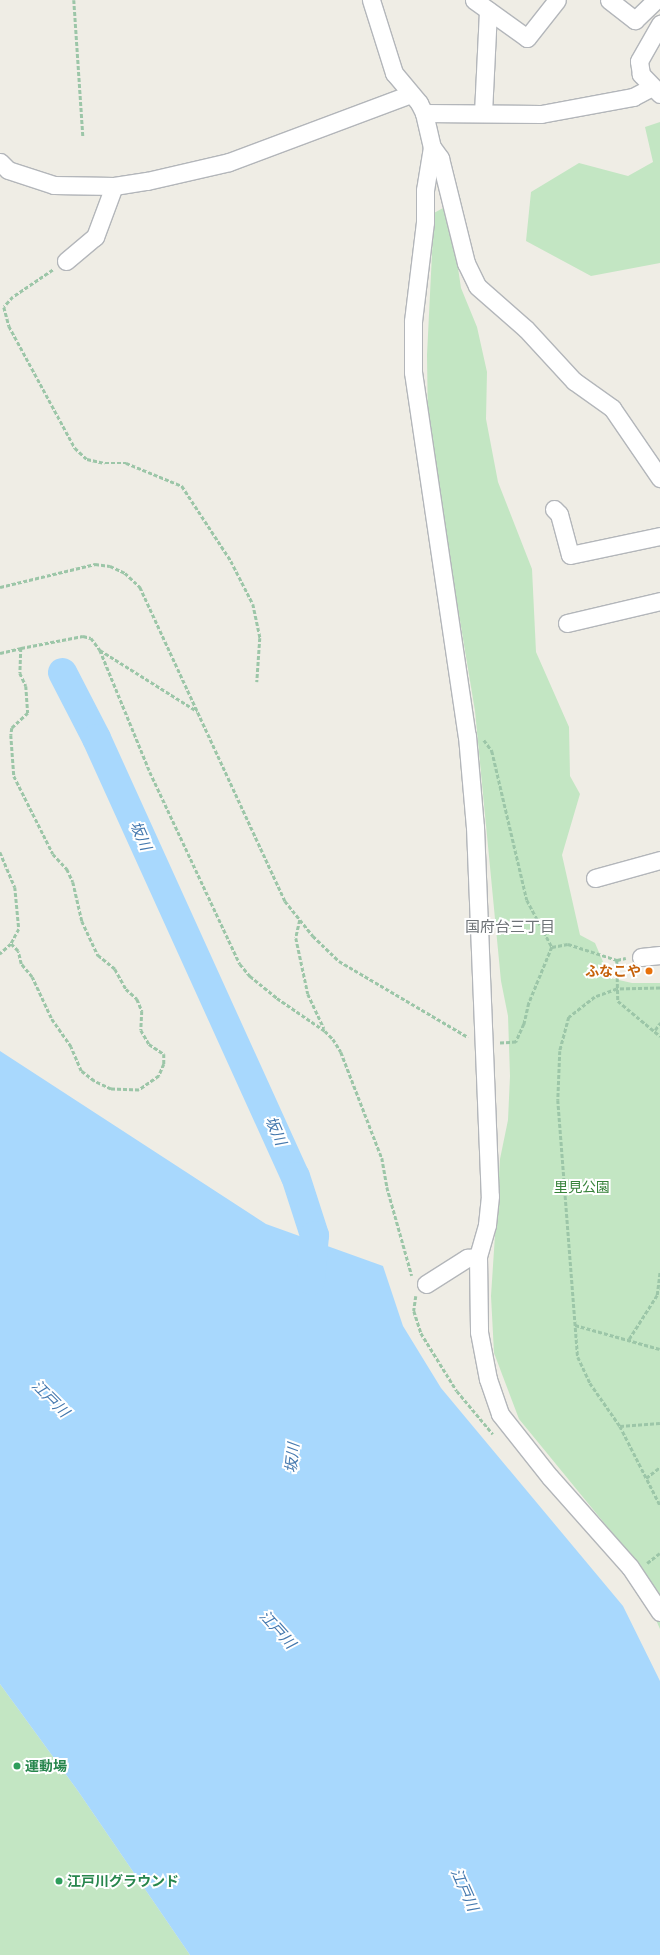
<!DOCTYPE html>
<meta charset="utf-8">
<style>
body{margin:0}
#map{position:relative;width:660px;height:1955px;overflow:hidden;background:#efede5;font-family:Raleway,"Noto Sans JP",sans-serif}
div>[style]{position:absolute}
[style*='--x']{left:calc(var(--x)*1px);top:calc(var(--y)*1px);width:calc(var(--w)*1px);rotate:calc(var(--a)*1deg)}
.green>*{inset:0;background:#c3e6c3}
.water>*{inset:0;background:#a8d8fd}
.river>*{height:29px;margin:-14.5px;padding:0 14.5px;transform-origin:14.5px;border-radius:14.5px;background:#a8d8fd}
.path>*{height:2.5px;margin-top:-1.25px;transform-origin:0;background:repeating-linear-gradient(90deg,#9cc6a8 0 4px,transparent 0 6px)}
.roads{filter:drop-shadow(1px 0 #b3b6ba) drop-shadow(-1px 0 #b3b6ba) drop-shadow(0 1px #b3b6ba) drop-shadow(0 -1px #b3b6ba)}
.minor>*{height:17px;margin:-8.5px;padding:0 8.5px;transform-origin:8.5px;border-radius:8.5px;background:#fff}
.dots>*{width:11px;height:11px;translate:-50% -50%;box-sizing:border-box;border:2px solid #fff;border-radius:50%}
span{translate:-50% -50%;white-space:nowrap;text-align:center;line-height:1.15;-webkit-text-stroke:4px #fff;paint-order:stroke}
.food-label{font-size:14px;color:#c56008;font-weight:700}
.right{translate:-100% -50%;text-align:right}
.park-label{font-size:14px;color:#37823a}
.leisure-label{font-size:14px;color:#27864d;font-weight:700}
.left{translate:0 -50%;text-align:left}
.water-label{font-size:15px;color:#4478ae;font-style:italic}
.neighbourhood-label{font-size:15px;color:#6e7377}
</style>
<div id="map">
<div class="green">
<div style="clip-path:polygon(660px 122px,660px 263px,591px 276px,526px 241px,531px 192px,579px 163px,628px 176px,653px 162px,645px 127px)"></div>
<div style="clip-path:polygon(461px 198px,453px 234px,461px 288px,477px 327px,487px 372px,486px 419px,498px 482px,532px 569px,536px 652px,569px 727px,570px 776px,580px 794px,562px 855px,580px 935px,595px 943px,610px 978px,632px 983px,660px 983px,660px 1629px,623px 1546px,519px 1419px,494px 1353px,491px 1296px,500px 1159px,508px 1120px,510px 1076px,508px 1016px,501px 981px,475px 711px,428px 427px,427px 355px,434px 213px)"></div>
<div style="clip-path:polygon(0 1684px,78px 1791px,190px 1955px,0 1955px)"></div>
</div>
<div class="water">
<div style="clip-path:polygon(0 1051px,266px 1224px,383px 1266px,403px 1326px,441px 1388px,623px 1606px,660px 1681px,660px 1955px,190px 1955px,78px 1791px,0 1684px)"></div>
</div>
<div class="river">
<div style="--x:62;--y:672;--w:74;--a:62.7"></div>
<div style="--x:96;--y:738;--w:481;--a:65.6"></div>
<div style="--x:295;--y:1176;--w:62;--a:72.1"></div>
<div style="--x:314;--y:1235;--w:45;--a:95.1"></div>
</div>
<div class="path">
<div style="--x:74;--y:0;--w:137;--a:86.2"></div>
<div style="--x:53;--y:270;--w:48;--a:146"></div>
<div style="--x:13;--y:297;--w:13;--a:132"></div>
<div style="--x:4;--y:307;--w:20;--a:75"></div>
<div style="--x:9;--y:326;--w:139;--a:61.6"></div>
<div style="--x:75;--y:448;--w:16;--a:43"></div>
<div style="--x:87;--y:459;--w:18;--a:13"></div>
<div style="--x:105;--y:463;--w:21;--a:0"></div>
<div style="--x:126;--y:463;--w:61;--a:22.3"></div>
<div style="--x:182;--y:486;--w:90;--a:56.8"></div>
<div style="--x:231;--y:561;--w:48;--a:62.9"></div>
<div style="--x:253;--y:604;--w:35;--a:78"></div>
<div style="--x:260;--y:638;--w:44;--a:93.9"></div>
<div style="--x:0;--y:587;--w:98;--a:-13.6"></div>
<div style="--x:95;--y:564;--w:15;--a:8"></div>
<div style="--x:110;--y:566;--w:17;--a:25"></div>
<div style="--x:125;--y:573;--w:21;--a:43"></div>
<div style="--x:140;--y:587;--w:346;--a:65.2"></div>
<div style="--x:285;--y:901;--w:45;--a:51.3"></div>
<div style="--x:313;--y:936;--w:36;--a:44"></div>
<div style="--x:339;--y:961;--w:150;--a:30.5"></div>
<div style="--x:21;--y:648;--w:63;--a:-11"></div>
<div style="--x:83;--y:636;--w:8;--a:14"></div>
<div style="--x:91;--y:638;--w:15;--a:53"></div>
<div style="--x:100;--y:650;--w:115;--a:32.2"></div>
<div style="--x:100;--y:650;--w:132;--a:67.7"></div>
<div style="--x:150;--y:772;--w:212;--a:64.9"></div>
<div style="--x:240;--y:964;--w:16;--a:50"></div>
<div style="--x:250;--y:976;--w:35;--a:39"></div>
<div style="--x:277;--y:998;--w:58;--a:34.5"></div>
<div style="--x:325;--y:1031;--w:11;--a:45"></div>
<div style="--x:333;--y:1039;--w:15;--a:58"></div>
<div style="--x:341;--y:1052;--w:114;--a:68.9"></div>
<div style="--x:382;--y:1158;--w:29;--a:80"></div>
<div style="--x:387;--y:1187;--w:92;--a:74.3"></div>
<div style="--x:0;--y:653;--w:22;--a:-13"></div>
<div style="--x:21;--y:648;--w:25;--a:92"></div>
<div style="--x:20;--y:673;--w:14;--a:65"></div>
<div style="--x:26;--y:686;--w:27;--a:86"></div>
<div style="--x:28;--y:713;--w:22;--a:137"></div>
<div style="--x:12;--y:728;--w:7;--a:98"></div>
<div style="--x:11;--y:735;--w:41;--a:85.8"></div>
<div style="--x:14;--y:776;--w:87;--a:63.4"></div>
<div style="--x:53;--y:854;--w:21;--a:47"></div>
<div style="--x:67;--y:869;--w:14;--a:65"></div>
<div style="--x:73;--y:882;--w:40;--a:77"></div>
<div style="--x:82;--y:921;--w:38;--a:65"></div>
<div style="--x:98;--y:955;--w:22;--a:39"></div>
<div style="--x:115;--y:969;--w:23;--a:61"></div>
<div style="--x:126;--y:989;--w:15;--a:42"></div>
<div style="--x:137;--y:999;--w:13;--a:67"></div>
<div style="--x:142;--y:1011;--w:19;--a:93"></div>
<div style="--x:141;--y:1030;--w:16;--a:60"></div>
<div style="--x:149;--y:1044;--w:18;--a:34"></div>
<div style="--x:164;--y:1054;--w:10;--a:90"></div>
<div style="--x:164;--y:1064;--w:13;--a:113"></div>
<div style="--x:159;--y:1076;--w:24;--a:145"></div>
<div style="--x:139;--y:1090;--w:28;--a:-178"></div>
<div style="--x:111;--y:1089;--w:19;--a:-155"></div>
<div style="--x:94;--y:1081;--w:16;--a:-142"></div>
<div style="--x:81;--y:1071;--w:26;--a:-113"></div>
<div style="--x:71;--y:1047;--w:35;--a:-125"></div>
<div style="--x:51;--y:1018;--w:45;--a:-114.9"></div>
<div style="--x:32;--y:977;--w:17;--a:-130"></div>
<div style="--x:21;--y:964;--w:13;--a:-103"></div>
<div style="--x:18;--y:951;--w:10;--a:-135"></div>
<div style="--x:484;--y:740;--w:14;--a:54"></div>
<div style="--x:492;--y:751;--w:153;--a:76.8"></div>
<div style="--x:527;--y:900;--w:53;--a:62"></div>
<div style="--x:552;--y:947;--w:61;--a:112.3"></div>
<div style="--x:529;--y:1003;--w:22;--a:103"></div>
<div style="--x:524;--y:1024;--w:20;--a:114"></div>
<div style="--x:516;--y:1042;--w:16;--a:176"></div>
<div style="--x:0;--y:852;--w:38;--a:67"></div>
<div style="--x:15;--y:887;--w:42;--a:84.6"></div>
<div style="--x:19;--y:929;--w:17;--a:118"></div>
<div style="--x:11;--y:944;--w:15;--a:138"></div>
<div style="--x:300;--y:920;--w:18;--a:103"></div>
<div style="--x:296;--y:938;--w:57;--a:77.9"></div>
<div style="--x:308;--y:994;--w:38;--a:65"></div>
<div style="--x:552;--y:947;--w:16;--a:-11"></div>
<div style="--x:568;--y:944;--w:52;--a:18.1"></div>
<div style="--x:617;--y:960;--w:9;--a:-13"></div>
<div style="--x:617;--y:960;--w:41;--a:88.6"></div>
<div style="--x:618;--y:1001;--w:55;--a:39.8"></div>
<div style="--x:660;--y:988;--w:43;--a:178.7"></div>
<div style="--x:617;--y:989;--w:23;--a:160"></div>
<div style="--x:595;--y:997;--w:33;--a:142"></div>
<div style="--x:569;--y:1017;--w:35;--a:105"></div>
<div style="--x:560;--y:1051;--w:49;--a:92.3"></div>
<div style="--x:558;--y:1100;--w:258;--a:85.6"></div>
<div style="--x:578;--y:1357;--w:29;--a:65"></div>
<div style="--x:590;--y:1383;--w:52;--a:55.1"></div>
<div style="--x:620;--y:1426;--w:89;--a:63.1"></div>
<div style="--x:655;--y:1030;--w:9;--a:-54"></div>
<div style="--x:416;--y:1296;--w:15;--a:98"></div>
<div style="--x:414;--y:1311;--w:23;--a:72"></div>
<div style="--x:421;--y:1333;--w:68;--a:58.2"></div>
<div style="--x:457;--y:1391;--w:56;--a:50.1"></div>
<div style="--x:575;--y:1325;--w:88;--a:15.8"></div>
<div style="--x:629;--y:1339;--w:52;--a:-57.5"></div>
<div style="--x:657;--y:1295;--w:24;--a:-83"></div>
<div style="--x:620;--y:1426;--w:40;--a:-4.3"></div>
<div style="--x:646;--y:1478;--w:18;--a:-38"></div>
<div style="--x:647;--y:1563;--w:16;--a:-38"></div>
</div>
<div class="roads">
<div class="minor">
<div style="--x:371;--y:0;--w:77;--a:72.5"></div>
<div style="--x:394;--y:73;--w:39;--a:50"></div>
<div style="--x:419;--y:103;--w:11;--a:63"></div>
<div style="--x:424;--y:113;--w:35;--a:77"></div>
<div style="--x:432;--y:147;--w:14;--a:54"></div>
<div style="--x:440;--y:158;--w:108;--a:76.1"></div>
<div style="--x:466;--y:263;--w:25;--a:64"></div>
<div style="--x:477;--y:286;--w:65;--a:41.3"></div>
<div style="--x:526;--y:329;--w:71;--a:47.3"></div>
<div style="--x:574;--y:381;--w:47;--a:35.4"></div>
<div style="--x:612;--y:408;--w:85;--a:55.6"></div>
<div style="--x:474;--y:0;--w:65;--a:35.6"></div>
<div style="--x:527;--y:38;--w:48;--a:-51.7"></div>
<div style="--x:609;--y:0;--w:33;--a:38"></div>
<div style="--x:635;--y:20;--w:29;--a:-44"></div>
<div style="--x:660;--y:94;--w:28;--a:-134"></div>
<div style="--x:641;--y:74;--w:13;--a:-99"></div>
<div style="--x:639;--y:61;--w:43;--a:-60.4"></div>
<div style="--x:424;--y:113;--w:117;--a:0.5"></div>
<div style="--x:541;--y:114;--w:94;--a:-10.5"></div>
<div style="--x:633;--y:97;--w:21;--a:-28"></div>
<div style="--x:483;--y:113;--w:103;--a:-87.2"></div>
<div style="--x:432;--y:147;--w:44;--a:99.2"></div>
<div style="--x:425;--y:190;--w:32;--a:90"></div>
<div style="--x:425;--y:222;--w:100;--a:96.9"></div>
<div style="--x:413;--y:321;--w:51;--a:90"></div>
<div style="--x:413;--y:372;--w:368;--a:81.6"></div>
<div style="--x:467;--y:736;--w:91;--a:85"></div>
<div style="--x:475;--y:827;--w:369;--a:87.7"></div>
<div style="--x:490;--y:1196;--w:29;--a:96"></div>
<div style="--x:487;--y:1225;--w:33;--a:106"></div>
<div style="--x:478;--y:1257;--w:75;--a:89.2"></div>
<div style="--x:479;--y:1332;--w:48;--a:79.2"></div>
<div style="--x:488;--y:1379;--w:37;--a:71"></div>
<div style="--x:500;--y:1414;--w:80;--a:51.6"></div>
<div style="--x:550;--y:1477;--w:120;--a:48.4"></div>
<div style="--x:630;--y:1567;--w:54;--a:56.3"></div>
<div style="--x:0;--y:162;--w:11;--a:45"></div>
<div style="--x:8;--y:170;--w:48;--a:18.1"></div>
<div style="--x:54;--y:185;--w:60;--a:1"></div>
<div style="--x:114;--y:186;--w:33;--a:-9"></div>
<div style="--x:147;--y:181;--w:84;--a:-13"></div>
<div style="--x:229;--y:162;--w:194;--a:-20.5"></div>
<div style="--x:66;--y:261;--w:38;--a:-40"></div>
<div style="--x:95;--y:237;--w:54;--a:-69.6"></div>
<div style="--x:554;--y:509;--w:7;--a:45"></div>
<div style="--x:559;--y:514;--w:42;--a:75"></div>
<div style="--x:570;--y:555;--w:92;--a:-11.9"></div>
<div style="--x:567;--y:623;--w:96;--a:-13.3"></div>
<div style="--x:595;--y:878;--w:67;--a:-15.5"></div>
<div style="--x:641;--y:957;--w:19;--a:-6"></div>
<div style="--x:426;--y:1284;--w:49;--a:-32.4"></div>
<div style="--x:467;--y:1258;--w:11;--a:-5"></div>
</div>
</div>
<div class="dots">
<div style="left:649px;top:971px;background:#e8710a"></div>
<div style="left:17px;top:1766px;background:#2e9e5b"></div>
<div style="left:59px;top:1881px;background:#2e9e5b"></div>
</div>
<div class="food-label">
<span class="right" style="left:641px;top:971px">ふなこや</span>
</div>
<div class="park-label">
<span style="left:582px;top:1187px">里見公園</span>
</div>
<div class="leisure-label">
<span class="left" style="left:25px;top:1766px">運動場</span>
<span class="left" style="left:67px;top:1881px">江戸川グラウンド</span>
</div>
<div class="water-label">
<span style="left:140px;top:836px;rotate:66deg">坂川</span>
<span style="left:275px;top:1131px;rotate:66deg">坂川</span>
<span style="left:50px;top:1399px;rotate:45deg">江戸川</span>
<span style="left:293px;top:1458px;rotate:-84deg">坂川</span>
<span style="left:277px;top:1630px;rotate:48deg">江戸川</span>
<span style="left:464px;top:1890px;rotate:66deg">江戸川</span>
</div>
<div class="neighbourhood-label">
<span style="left:510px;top:928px">国府台三丁目</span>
</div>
</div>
